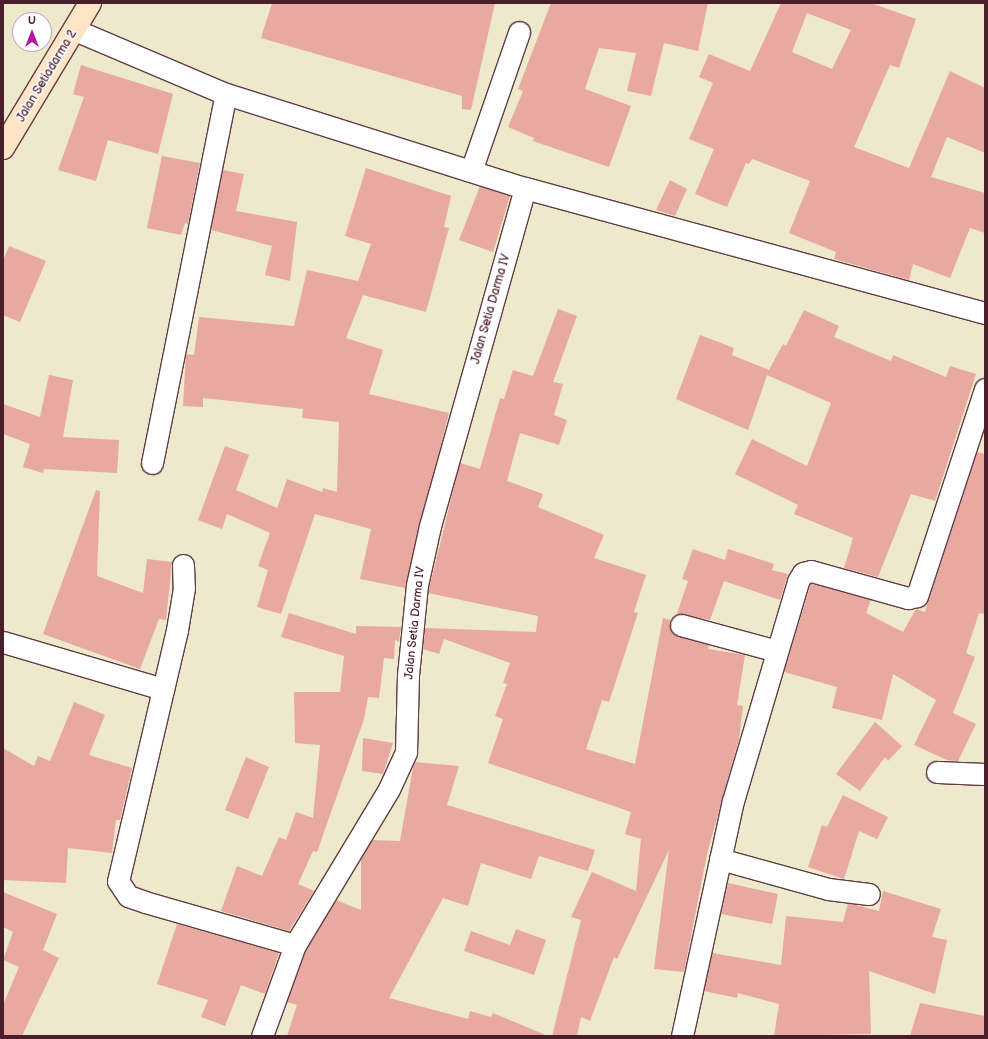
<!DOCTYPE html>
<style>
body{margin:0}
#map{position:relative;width:988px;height:1039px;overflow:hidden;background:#eee8cd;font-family:"Balsamiq Sans",sans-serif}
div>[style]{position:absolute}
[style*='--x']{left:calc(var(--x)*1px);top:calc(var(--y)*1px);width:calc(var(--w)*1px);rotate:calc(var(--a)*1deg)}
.building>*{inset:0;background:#e7a9a2}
.roads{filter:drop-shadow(1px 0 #633d43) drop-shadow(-1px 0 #633d43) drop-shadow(0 1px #633d43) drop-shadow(0 -1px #633d43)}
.street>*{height:21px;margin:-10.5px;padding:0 10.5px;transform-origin:10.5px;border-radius:10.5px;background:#fff}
.secondary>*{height:22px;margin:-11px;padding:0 11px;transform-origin:11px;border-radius:11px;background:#ffe4c6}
span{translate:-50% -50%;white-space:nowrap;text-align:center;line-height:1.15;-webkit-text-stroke:3px #fff;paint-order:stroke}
.street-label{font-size:12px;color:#4a1f2b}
.frame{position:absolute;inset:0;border:4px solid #4a1f2b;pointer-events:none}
.north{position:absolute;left:12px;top:12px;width:40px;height:40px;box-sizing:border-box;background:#fff;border:1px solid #b7a5aa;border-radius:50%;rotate:0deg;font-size:11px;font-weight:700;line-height:16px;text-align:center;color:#4a1f2b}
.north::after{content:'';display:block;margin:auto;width:14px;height:18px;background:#b5179e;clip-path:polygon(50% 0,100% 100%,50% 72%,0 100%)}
</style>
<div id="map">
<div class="building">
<div style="clip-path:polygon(272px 3px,495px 3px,471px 110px,462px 109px,462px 96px,261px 38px)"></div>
<div style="clip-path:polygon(551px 3px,708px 3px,698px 51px,664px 43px,651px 96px,627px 91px,636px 53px,599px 48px,585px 89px,631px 106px,609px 167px,533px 141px,534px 138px,508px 127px,523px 91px,518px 89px)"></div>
<div style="clip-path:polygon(evenodd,781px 3px,871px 3px,916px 19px,899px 68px,890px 65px,854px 147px,909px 168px,950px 71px,985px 88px,985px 153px,947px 137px,931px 177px,985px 193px,985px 233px,970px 228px,950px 278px,913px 264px,909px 280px,834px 259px,836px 252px,789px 233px,810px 181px,752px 159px,749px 164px,746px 163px,727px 207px,695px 194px,714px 149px,689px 139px,713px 83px,699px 77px,709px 54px,750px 71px,781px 3px,807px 13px,851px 30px,832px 69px,792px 52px,807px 13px)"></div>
<div style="clip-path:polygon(81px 65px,173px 94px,158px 154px,108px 140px,96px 181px,58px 170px,84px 97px,73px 94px)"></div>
<div style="clip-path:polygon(162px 156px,200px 163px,188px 224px,185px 223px,181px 235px,147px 228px)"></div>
<div style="clip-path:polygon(366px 168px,451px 196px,444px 227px,449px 228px,426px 312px,363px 295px,346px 338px,383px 350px,369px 394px,449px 413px,405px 588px,360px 579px,371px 529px,315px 514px,281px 614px,257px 607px,268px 570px,258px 566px,270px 533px,227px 514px,222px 529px,198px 520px,225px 446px,249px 455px,236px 490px,277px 508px,287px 479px,322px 492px,323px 488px,337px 492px,339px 422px,302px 418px,303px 409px,203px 398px,203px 407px,183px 406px,186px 354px,194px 355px,199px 317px,294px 326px,307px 270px,358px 281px,371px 244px,345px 236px)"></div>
<div style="clip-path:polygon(223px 170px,244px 174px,236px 211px,297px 222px,290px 281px,265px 275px,272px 246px,211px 230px)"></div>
<div style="clip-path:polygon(670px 180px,687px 189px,675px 216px,656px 210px)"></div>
<div style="clip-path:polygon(480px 186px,510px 196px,493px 252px,459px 240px)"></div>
<div style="clip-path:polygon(9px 246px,46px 261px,20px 322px,3px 315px,3px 261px)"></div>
<div style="clip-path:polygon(558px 309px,577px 316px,553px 382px,563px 384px,554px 415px,567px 420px,559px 445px,520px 433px,507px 481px,543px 494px,538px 507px,604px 535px,594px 558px,646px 575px,634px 612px,638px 613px,609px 702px,602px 700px,586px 749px,635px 764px,663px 618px,670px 620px,670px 628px,678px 636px,709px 645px,708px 649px,745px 655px,737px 705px,743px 706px,739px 739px,707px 854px,684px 972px,654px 969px,669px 850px,617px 959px,614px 957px,590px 1021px,581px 1017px,577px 1036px,552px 1036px,581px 920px,571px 917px,592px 872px,636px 891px,641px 839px,625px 834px,631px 812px,488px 763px,503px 719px,495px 716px,507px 684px,503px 683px,510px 663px,444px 639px,439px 654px,423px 649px,425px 628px,536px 632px,538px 616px,428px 593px,460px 463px,480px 469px,500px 398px,504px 399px,513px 370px,533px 376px)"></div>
<div style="clip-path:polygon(804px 310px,839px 326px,834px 337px,891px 361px,893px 355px,946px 377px,950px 366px,976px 374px,935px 501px,911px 494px,878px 577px,844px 568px,853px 538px,794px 514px,798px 505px,735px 474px,752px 439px,807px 466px,831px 403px,767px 375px,748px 430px,676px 399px,700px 335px,734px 348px,732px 355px,769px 370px,783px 344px,786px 346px)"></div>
<div style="clip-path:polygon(49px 375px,73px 380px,63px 437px,119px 440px,117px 473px,44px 469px,43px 473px,23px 467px,30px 444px,3px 434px,3px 404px,40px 417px)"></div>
<div style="clip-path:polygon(977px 452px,985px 454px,985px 614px,979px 613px,966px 653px,975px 657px,953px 713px,976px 724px,958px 761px,947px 760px,914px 745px,936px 700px,893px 674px,882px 720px,832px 708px,837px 687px,784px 672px,811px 583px,871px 600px,866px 613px,903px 632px,916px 609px,925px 612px)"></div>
<div style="clip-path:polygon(96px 490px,100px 491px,97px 576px,143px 593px,147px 559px,172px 562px,166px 620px,159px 619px,140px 669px,43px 634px)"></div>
<div style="clip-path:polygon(693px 549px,725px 560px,728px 549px,774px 564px,772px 570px,788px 574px,780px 600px,724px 581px,710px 620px,677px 614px,688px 581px,682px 579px)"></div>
<div style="clip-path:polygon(289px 613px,356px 634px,356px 626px,401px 627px,399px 642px,395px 640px,394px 659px,384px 658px,379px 698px,368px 697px,364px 719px,317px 852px,313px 851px,298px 884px,314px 891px,289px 931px,221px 911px,237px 866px,262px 876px,279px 837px,286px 840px,296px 812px,313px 818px,320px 745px,295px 743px,294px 692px,340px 692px,344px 656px,281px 637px)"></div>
<div style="clip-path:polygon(74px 702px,105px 715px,89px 755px,132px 768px,120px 820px,116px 820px,112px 853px,68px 848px,66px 883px,3px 880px,3px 748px,34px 766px,38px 756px,50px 761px)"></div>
<div style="clip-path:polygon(875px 722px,902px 746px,888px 761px,885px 757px,860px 791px,836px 774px)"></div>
<div style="clip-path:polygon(363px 738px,393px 743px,383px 774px,362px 771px)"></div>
<div style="clip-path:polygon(246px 757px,269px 767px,248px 819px,225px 810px)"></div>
<div style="clip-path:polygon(414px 762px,459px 766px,447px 805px,595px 850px,588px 871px,539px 856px,531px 879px,481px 863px,468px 906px,443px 898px,389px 998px,468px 1019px,470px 1011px,491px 1017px,493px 1013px,548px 1036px,287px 1036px,297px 1005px,287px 1002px,306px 950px,336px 900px,361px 910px,361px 858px,372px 840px,400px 841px)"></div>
<div style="clip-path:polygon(843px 795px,888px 817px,877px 839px,859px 831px,844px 879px,808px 867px,822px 825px,827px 827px)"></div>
<div style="clip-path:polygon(728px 883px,778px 894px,772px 924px,721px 914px)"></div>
<div style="clip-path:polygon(883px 891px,941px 909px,932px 937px,947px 940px,935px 994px,869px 971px,871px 1034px,774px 1036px,779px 1004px,738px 993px,737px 998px,704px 991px,712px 953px,781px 965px,786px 916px,843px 922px,848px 903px,879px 911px)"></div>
<div style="clip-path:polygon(3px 892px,57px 914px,43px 950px,59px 958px,22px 1036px,3px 1036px,3px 1005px,19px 967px,3px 960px,13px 932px,3px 927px)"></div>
<div style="clip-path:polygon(177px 924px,279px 953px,265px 994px,241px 985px,225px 1026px,201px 1017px,208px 1000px,157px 984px)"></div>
<div style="clip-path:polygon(516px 929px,546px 940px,534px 975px,464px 951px,471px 931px,510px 945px)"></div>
<div style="clip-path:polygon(920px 1003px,985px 1016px,985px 1036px,910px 1036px)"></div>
</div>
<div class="roads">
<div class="street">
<div style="--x:75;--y:30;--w:164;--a:23"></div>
<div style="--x:226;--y:94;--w:313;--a:17.5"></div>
<div style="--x:525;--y:188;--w:477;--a:15.2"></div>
<div style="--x:471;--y:171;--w:147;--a:-70.9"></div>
<div style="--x:152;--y:463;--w:376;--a:-78.7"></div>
<div style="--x:183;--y:565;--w:23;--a:88"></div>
<div style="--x:184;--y:588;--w:43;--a:99.5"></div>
<div style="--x:177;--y:630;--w:258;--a:103.2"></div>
<div style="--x:118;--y:881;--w:18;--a:56"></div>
<div style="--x:128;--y:896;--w:18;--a:19"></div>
<div style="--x:145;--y:902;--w:156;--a:16"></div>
<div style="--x:681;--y:625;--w:99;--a:15.2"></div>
<div style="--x:3;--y:642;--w:167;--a:16.4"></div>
<div style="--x:937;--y:772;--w:48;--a:2.4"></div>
<div style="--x:720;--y:859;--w:112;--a:15.5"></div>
<div style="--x:828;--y:889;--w:41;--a:7"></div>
<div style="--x:262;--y:1036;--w:97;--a:-70.1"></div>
<div style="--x:295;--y:945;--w:182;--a:-58.9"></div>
<div style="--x:389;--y:789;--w:41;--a:-65.3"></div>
<div style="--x:406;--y:752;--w:77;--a:-88.5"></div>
<div style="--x:408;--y:675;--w:90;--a:-84.3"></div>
<div style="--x:417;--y:585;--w:60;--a:-77.6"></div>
<div style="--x:430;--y:526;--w:351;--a:-74.3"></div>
<div style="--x:682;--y:1036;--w:240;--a:-77.8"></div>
<div style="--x:733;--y:801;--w:229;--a:-73.5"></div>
<div style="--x:798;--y:581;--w:9;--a:-58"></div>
<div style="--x:803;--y:573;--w:8;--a:-14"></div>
<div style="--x:811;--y:571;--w:101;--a:15.6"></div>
<div style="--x:908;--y:598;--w:9;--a:-13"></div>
<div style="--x:917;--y:596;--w:218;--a:-71.8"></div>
</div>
<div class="secondary">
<div style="--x:3;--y:148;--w:169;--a:-59"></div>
</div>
</div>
<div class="street-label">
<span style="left:47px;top:76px;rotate:-59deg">Jalan Setiadarma 2</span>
<span style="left:491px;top:309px;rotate:-74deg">Jalan Setia Darma IV</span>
<span style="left:415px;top:623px;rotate:-84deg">Jalan Setia Darma IV</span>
</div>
<div class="frame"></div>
<div class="north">U</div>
</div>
